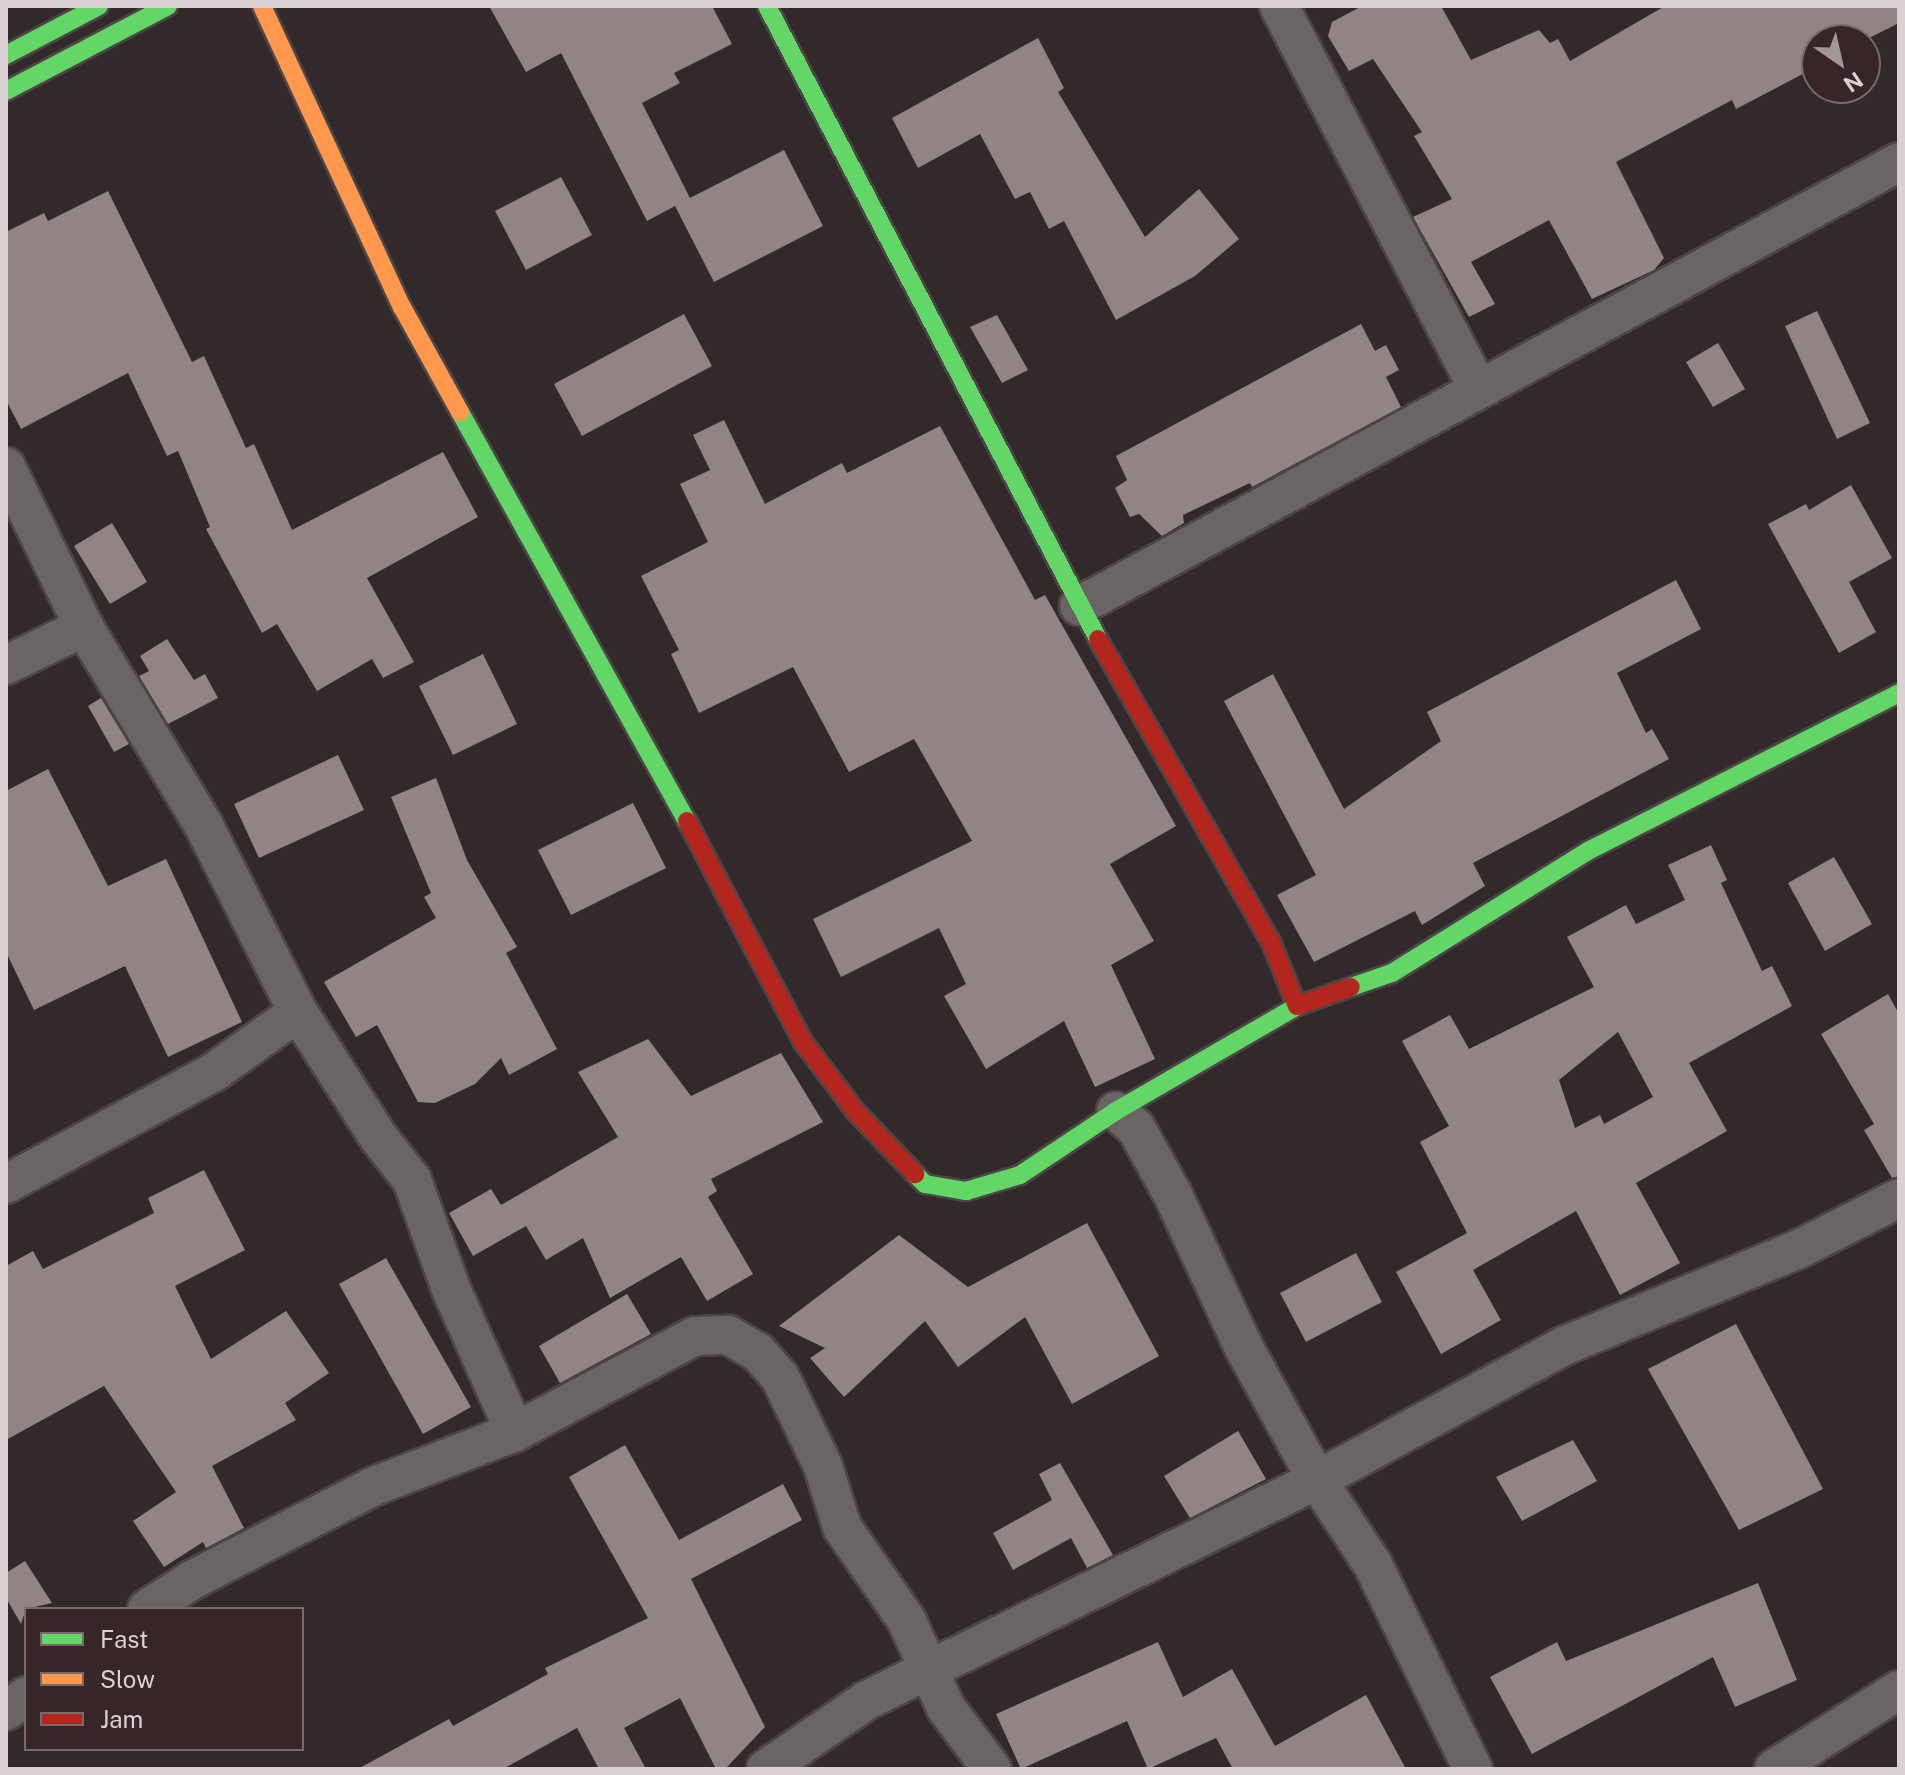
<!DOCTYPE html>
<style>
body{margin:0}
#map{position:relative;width:1905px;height:1775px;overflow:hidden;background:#322a2a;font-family:"Public Sans",sans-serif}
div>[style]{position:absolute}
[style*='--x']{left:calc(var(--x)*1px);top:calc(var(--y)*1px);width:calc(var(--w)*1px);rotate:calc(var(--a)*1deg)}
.building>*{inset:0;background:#918485}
.roads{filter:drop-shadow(2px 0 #4c4546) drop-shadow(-2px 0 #4c4546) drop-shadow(0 2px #4c4546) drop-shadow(0 -2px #4c4546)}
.street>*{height:38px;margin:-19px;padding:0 19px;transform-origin:19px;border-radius:19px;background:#6b6465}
.fast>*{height:18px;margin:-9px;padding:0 9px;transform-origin:9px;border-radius:9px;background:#63d668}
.slow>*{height:18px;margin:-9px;padding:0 9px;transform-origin:9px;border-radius:9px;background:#ff974d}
.jam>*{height:18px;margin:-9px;padding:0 9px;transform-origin:9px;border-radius:9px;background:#b3261e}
span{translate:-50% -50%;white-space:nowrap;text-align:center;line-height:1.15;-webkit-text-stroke:8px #362627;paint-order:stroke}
.frame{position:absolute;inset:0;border:8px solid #dcd1d2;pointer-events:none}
.legend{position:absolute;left:24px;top:1607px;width:280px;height:144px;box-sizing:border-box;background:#362627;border:2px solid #786a6b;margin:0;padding:10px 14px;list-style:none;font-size:24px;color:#dcd1d2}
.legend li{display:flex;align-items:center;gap:16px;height:40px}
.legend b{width:40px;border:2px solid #786a6b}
.north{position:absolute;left:1801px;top:24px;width:80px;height:80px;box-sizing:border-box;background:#362627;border:2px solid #786a6b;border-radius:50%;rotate:146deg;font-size:22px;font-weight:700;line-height:32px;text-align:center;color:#dcd1d2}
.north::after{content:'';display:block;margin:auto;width:28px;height:36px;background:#a09797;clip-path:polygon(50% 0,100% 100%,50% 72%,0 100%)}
</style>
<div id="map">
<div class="building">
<div style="clip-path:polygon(489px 6px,712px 6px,732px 44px,674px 73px,680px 83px,642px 103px,690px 198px,784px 150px,823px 226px,714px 282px,675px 206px,647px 221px,561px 53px,526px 72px)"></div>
<div style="clip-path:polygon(1362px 6px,1441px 6px,1471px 60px,1539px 30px,1550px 43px,1558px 39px,1570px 61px,1665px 6px,1899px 6px,1899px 23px,1865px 40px,1817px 40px,1816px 67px,1736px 109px,1732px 100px,1616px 162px,1664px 258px,1654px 270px,1592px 299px,1549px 220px,1471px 262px,1495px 304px,1469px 317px,1413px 217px,1452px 199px,1414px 136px,1422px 132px,1373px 59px,1349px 71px,1328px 36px,1332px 22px)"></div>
<div style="clip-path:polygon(1038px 38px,1064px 88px,1058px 92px,1145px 237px,1199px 189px,1239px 239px,1195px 276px,1116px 320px,1064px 221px,1049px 229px,1030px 192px,1015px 199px,980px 134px,918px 168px,892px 118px)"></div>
<div style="clip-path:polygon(561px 177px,592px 235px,526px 270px,495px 211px)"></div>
<div style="clip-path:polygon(108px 191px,192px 362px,204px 356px,246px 448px,254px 444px,292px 530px,443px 452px,478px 517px,367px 578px,414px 662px,383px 678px,372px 659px,317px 691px,277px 624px,262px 633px,206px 529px,210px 527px,178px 451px,167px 456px,128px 373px,21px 429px,6px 400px,6px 232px,44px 213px,48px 221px)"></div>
<div style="clip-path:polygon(1817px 311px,1870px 423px,1837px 439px,1785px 326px)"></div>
<div style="clip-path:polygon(684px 314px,712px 366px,582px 436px,554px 384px)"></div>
<div style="clip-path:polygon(997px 315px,1028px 370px,1002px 383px,970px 327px)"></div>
<div style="clip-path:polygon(1361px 324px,1375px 351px,1386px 345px,1399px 370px,1386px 377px,1401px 407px,1252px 487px,1250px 483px,1183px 515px,1184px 523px,1162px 536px,1139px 514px,1130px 517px,1115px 488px,1127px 480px,1116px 456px)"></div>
<div style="clip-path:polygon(1718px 343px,1745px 389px,1713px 407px,1686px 362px)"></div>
<div style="clip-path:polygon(724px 420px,765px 504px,842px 463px,847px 473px,940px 426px,1035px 600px,1045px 595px,1176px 826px,1110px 864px,1154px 941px,1111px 965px,1155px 1059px,1095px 1087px,1064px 1021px,986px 1069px,944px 996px,966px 984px,939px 928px,841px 977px,813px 919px,972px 841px,914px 739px,849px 772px,793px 667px,699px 713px,671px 654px,679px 650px,641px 576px,708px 542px,680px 484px,710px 470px,693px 435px)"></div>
<div style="clip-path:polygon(1851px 485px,1892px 558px,1849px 582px,1876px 632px,1839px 653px,1768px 524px,1806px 504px,1809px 510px)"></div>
<div style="clip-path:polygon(112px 523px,147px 582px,110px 604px,74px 546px)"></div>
<div style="clip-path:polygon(1676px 580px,1701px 629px,1617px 673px,1646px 733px,1652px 729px,1669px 759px,1473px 863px,1485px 886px,1422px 925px,1415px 911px,1314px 962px,1277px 895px,1316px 875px,1224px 701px,1273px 674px,1344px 809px,1441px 741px,1427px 712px)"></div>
<div style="clip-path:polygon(167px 639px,194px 680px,205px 674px,218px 698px,168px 724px,139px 676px,149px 671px,140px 656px)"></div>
<div style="clip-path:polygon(483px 654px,517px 724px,453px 755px,419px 686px)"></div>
<div style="clip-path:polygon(101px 698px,129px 744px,114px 752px,88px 706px)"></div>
<div style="clip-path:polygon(338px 755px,364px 810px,259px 858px,234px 804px)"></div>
<div style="clip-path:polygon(48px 769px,108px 886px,166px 859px,242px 1022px,168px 1057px,125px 966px,34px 1010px,6px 952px,6px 791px)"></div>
<div style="clip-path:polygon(436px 778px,467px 860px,517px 947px,506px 953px,557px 1049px,509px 1075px,501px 1058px,475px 1084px,435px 1103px,418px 1102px,377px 1025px,356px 1037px,324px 982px,436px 918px,424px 897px,431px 893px,391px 797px)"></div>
<div style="clip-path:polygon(633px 803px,666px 868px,571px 915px,538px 850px)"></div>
<div style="clip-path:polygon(evenodd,1711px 845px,1727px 880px,1721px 883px,1762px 971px,1772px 966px,1792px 1006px,1689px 1063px,1727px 1131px,1636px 1183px,1680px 1263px,1620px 1295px,1576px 1211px,1473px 1270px,1501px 1320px,1441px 1354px,1396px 1272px,1467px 1233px,1420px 1142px,1449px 1126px,1402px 1041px,1450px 1015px,1469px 1049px,1594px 987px,1567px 937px,1626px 905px,1636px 924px,1685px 900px,1668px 865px,1711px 845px,1618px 1032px,1653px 1097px,1604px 1124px,1600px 1115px,1575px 1128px,1559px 1080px,1618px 1032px)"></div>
<div style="clip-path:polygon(1834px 857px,1872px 924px,1825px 951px,1788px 883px)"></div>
<div style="clip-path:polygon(1888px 994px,1899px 1014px,1899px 1176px,1892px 1178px,1864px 1130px,1874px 1124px,1821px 1034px)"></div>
<div style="clip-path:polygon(648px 1039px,691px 1096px,781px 1053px,823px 1122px,711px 1179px,717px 1191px,708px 1197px,753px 1274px,707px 1301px,681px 1257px,610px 1298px,583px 1238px,546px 1260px,526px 1226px,473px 1256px,449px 1213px,491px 1189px,501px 1205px,618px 1137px,578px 1072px)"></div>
<div style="clip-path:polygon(204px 1170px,245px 1250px,175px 1286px,211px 1359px,286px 1311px,329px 1373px,285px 1403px,296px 1420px,212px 1466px,244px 1528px,206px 1548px,203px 1542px,164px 1567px,133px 1521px,176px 1492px,104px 1386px,6px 1440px,6px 1266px,33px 1251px,43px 1269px,154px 1213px,148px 1198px)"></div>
<div style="clip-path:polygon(1087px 1223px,1159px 1356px,1072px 1404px,1025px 1317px,958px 1367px,925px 1321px,844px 1397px,810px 1358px,825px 1348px,779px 1326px,899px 1235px,968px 1287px)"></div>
<div style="clip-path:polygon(1356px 1253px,1382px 1302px,1306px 1342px,1280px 1293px)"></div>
<div style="clip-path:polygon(386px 1258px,471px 1407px,423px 1434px,339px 1284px)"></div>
<div style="clip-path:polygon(627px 1294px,651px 1334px,560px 1383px,539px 1346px)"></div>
<div style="clip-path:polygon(1736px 1324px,1823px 1489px,1739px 1530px,1648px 1369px)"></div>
<div style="clip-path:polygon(1238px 1431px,1266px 1479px,1190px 1518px,1164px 1476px)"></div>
<div style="clip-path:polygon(1573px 1440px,1597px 1481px,1522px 1521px,1496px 1477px)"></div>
<div style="clip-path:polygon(625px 1445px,679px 1540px,783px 1484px,802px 1520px,691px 1579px,765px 1727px,725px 1769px,716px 1769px,680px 1698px,624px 1728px,646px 1769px,599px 1769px,577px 1728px,503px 1769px,358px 1769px,449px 1719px,453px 1726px,548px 1674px,545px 1668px,648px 1618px,569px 1477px)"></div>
<div style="clip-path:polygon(1060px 1463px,1113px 1555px,1087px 1568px,1071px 1538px,1013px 1570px,993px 1533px,1052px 1500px,1039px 1474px)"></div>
<div style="clip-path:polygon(25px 1561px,52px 1603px,26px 1609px,21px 1624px,6px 1598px,6px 1573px)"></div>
<div style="clip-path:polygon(1758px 1583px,1797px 1680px,1735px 1707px,1713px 1657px,1532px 1754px,1490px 1677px,1557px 1642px,1566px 1661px)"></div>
<div style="clip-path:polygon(1158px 1642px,1183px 1697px,1232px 1669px,1275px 1746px,1366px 1695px,1406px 1769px,1233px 1769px,1216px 1738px,1148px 1769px,1127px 1721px,1021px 1769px,996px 1714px)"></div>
</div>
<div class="roads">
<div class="street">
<div style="--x:1279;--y:6;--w:432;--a:62.5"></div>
<div style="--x:6;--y:467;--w:178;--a:64"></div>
<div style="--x:84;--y:627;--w:232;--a:58.9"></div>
<div style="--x:204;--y:826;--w:208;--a:63.2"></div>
<div style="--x:298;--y:1012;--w:150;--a:57.3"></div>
<div style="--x:379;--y:1138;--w:53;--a:51.8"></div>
<div style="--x:412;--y:1180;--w:116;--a:70.3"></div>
<div style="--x:451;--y:1289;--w:157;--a:65.9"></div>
<div style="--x:1079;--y:606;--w:932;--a:-28.43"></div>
<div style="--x:6;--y:665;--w:87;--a:-26"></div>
<div style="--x:1116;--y:1111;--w:26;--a:40"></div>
<div style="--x:1136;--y:1128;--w:77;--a:61.1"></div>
<div style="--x:1173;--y:1195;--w:166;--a:65.1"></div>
<div style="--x:1243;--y:1346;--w:153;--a:61.1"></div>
<div style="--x:1317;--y:1480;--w:102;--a:56.6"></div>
<div style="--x:1373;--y:1565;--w:227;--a:63.9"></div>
<div style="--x:6;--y:1184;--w:236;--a:-28.3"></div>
<div style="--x:214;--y:1072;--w:103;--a:-35.5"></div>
<div style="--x:147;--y:1609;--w:54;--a:-32.8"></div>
<div style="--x:192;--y:1580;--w:203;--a:-27.3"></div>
<div style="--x:372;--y:1487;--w:153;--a:-21"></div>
<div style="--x:515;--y:1432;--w:204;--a:-28.1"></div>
<div style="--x:695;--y:1336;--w:33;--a:-2"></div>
<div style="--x:728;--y:1335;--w:34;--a:30"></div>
<div style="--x:758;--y:1352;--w:33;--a:49"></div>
<div style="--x:780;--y:1377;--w:99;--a:64.2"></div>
<div style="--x:823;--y:1466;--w:64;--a:72.7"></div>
<div style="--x:842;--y:1527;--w:114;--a:55.3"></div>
<div style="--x:907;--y:1621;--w:95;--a:65.9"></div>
<div style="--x:946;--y:1708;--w:76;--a:53"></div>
<div style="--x:6;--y:1711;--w:25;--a:-37"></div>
<div style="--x:766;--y:1769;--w:122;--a:-34.3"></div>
<div style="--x:867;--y:1700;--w:501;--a:-26.05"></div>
<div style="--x:1317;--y:1480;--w:283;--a:-28.5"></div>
<div style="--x:1566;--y:1345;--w:250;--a:-22.4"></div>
<div style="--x:1797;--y:1250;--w:114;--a:-27"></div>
<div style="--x:1774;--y:1769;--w:148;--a:-32.3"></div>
</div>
<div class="fast">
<div style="--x:767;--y:6;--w:714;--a:62.39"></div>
<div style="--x:6;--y:55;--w:105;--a:-27.8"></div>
<div style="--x:6;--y:91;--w:183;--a:-27.7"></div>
<div style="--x:460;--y:412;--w:468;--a:61"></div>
<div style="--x:1351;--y:987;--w:43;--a:-18.9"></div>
<div style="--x:1392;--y:973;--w:231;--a:-31.9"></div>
<div style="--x:1588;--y:851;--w:349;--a:-26.9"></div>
<div style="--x:915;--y:1174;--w:14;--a:45"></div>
<div style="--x:925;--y:1184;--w:42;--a:9.7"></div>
<div style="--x:966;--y:1191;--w:56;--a:-16.5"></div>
<div style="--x:1020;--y:1175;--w:115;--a:-33.7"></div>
<div style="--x:1116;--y:1111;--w:209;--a:-30.1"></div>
</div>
<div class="slow">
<div style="--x:262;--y:6;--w:332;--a:65.1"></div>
<div style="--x:402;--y:307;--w:120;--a:61.1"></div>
</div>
<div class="jam">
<div style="--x:1098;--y:639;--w:349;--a:60.3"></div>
<div style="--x:1271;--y:942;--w:69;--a:67.9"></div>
<div style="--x:1297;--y:1006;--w:57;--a:-19.4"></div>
<div style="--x:687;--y:821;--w:250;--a:62.3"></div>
<div style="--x:803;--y:1042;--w:88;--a:52.9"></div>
<div style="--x:856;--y:1112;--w:86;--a:46.4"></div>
</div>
</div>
<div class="frame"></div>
<ul class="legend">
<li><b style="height:10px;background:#63d668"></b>Fast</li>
<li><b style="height:10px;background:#ff974d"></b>Slow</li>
<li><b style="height:10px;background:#b3261e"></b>Jam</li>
</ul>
<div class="north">N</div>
</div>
